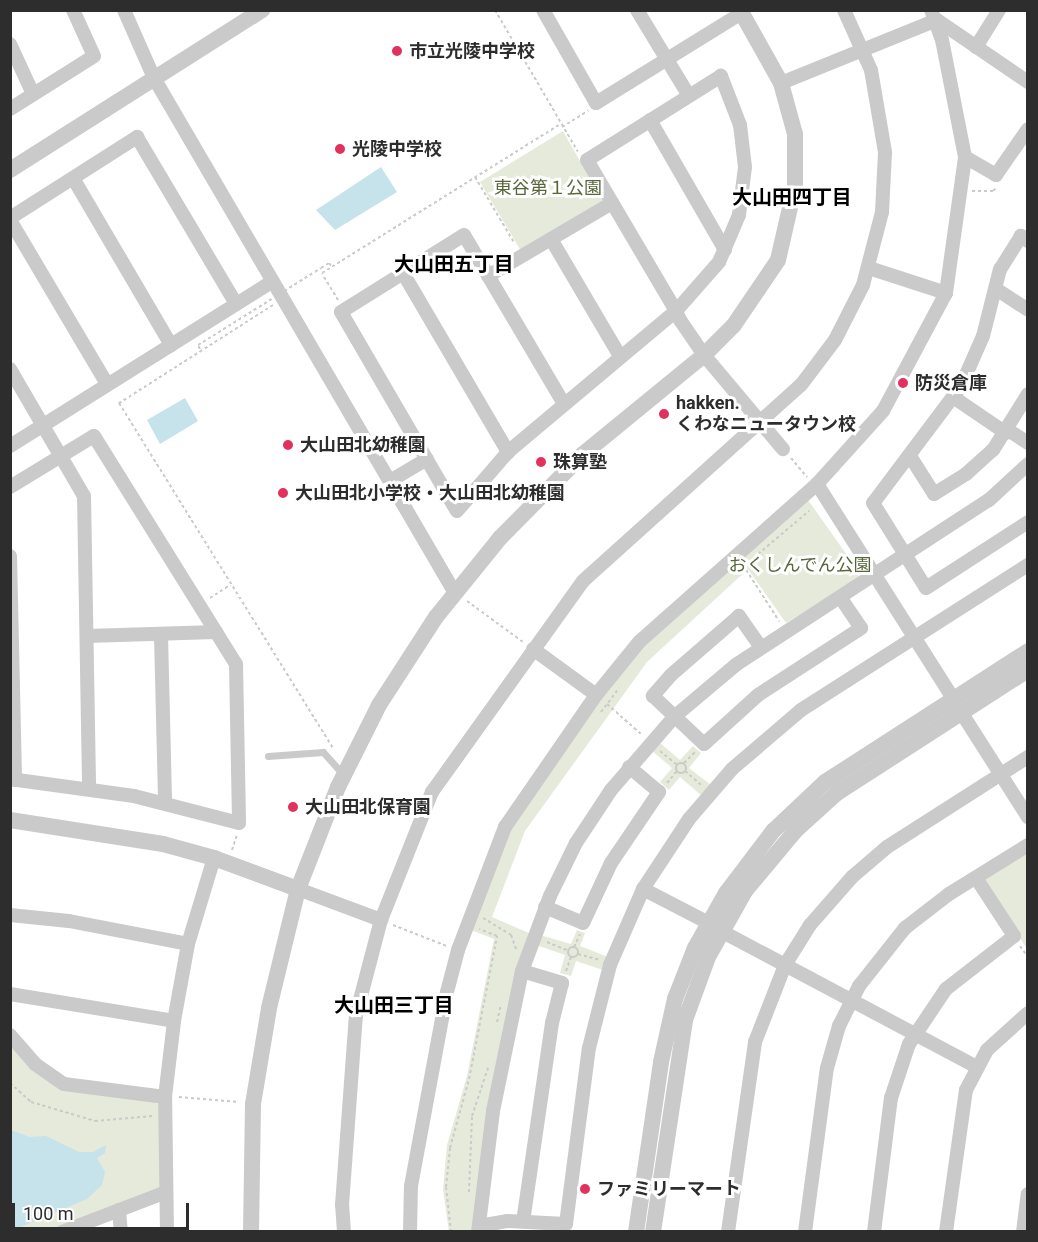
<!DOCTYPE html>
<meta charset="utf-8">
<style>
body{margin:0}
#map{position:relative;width:1038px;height:1242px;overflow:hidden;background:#fff;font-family:Roboto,"Noto Sans JP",sans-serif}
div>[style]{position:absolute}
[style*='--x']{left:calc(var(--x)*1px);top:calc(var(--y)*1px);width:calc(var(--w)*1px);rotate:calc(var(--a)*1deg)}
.green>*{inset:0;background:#e6eada}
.water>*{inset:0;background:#c6e2ea}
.path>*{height:2px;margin-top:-1px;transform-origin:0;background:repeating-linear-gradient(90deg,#cacaca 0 3px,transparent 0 6px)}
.path>.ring{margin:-1px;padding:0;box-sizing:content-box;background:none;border:2px solid #cacaca;border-radius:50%}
.service>*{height:7px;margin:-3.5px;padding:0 3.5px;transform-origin:3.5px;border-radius:3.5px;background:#cacaca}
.minor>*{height:14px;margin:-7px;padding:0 7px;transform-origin:7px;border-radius:7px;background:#cacaca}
.tertiary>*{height:16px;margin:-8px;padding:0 8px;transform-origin:8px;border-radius:8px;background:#cacaca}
.path-bridge>*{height:2px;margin-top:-1px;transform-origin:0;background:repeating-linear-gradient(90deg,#cacaca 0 3px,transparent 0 6px)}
.dots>*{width:16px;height:16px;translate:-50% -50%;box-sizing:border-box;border:3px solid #fff;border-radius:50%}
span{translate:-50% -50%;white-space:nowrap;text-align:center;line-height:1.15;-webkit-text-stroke:6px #fff;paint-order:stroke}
.poi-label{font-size:18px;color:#2d2d2d;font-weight:700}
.left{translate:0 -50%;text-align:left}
.park-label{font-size:18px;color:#57673b}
.neighbourhood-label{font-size:20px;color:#000;font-weight:700}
.frame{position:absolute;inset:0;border:12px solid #2d2d2d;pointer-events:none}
.scale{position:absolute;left:12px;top:1203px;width:177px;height:27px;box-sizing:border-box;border:3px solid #2d2d2d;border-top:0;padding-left:8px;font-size:18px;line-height:21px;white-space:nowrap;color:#2d2d2d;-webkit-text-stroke:4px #fff;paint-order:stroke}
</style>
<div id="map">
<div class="green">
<div style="clip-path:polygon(563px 131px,602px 200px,601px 204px,521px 251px,480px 182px)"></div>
<div style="clip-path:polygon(808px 500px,859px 572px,858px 579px,786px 623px,748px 569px,647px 662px,525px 831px,492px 917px,529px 933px,472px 1231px,449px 1232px,443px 1189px,447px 1145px,467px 1076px,494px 939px,471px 930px,512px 826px,594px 707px,645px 643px)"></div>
<div style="clip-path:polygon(659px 742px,680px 760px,693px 746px,701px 753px,689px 768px,711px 785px,702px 796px,680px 777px,669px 790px,660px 782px,672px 768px,651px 750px)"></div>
<div style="clip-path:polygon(1027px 851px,1027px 949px,983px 880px)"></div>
<div style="clip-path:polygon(577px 930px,585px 933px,580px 946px,608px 957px,603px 970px,576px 961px,571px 976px,560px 973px,565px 955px,536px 945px,540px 935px,571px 944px)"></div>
<div style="clip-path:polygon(10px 1044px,66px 1090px,156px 1102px,160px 1106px,161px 1188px,49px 1231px,11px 1231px)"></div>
</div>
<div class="water">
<div style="clip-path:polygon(381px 167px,397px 192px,335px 230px,316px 210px)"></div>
<div style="clip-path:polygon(185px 398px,198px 421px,160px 444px,147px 420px)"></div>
<div style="clip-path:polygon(11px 1130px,30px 1137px,46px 1136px,79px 1152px,93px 1152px,106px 1145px,105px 1153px,97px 1158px,105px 1172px,102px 1185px,87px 1199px,11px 1231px)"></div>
</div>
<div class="path">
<div style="--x:495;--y:10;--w:164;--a:59.7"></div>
<div style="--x:562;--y:127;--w:31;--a:-32"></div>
<div style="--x:475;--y:177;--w:78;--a:59.2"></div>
<div style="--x:972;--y:191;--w:21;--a:0"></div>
<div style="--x:993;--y:191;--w:6;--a:-45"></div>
<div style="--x:321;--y:268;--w:9;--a:-32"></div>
<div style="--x:329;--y:263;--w:5;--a:53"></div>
<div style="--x:338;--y:300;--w:31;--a:-121"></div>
<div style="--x:322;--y:273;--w:281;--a:-32"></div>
<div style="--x:273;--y:305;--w:183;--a:147.5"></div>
<div style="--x:119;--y:403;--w:406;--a:58.2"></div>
<div style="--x:200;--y:349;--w:4;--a:-117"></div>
<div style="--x:198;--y:345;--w:6;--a:-31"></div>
<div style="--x:791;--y:458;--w:25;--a:50"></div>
<div style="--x:758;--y:554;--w:67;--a:-40.1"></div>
<div style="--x:743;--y:565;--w:67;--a:57.3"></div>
<div style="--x:210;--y:598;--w:24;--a:-33"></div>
<div style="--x:467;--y:601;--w:69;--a:36.2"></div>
<div style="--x:607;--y:704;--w:45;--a:41.4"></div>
<div style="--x:601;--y:712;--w:30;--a:-53"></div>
<div style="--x:660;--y:751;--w:22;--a:39"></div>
<div class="ring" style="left:676px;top:763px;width:8px;height:8px"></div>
<div style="--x:684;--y:763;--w:16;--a:-45"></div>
<div style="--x:685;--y:771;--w:23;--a:41"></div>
<div style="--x:667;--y:783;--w:16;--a:-50"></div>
<div style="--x:232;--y:850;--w:16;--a:-72"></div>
<div style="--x:483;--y:918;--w:33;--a:31"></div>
<div style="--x:511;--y:935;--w:15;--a:70"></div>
<div style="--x:393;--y:925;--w:58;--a:21.3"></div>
<div style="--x:547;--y:942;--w:24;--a:22"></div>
<div style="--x:1020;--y:946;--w:14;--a:54"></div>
<div class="ring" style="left:568px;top:947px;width:8px;height:8px"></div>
<div style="--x:574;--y:947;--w:14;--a:-65"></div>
<div style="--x:578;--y:954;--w:23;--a:15"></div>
<div style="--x:566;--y:971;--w:15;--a:-70"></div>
<div style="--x:497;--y:1022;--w:18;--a:-77"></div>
<div style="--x:10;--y:1083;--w:28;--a:42"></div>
<div style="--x:31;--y:1102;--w:67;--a:16.5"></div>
<div style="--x:95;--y:1121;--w:58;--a:-4.9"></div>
<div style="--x:179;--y:1097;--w:60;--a:4.8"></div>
<div style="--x:469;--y:1192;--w:76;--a:-87.7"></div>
<div style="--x:472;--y:1116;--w:51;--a:-71.6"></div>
<div style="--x:451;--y:1232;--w:45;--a:-96.3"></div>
<div style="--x:446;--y:1187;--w:39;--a:-84"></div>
<div style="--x:450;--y:1148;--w:72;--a:-74.6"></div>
<div style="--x:469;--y:1079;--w:146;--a:-78.9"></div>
<div style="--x:497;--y:936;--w:19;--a:-159"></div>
</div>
<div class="service">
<div style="--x:268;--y:756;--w:55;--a:-4.2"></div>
<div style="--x:323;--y:752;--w:31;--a:48"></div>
</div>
<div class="minor">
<div style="--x:124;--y:10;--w:74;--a:66.2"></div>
<div style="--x:154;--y:78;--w:597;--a:59.7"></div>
<div style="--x:543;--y:10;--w:107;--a:60.3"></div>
<div style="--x:596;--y:103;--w:172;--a:-31.7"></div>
<div style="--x:637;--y:10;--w:100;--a:58.8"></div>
<div style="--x:937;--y:20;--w:110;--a:34.3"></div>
<div style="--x:10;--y:44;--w:55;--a:65.3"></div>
<div style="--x:976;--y:47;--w:44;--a:-58.1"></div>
<div style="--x:781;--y:83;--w:168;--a:-22"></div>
<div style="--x:10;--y:109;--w:99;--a:-32.2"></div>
<div style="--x:94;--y:56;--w:51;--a:-114.5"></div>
<div style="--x:650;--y:120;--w:150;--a:60"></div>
<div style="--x:965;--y:157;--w:36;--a:30"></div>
<div style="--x:996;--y:175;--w:56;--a:-55.2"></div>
<div style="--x:73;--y:178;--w:194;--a:59.6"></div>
<div style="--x:10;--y:218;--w:151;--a:-32.5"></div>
<div style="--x:137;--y:137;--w:194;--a:59.3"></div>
<div style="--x:10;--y:220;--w:191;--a:59.4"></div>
<div style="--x:551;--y:239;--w:136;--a:59.5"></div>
<div style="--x:1028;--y:241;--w:9;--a:-144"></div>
<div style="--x:1021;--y:236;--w:39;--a:122"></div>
<div style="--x:1000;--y:269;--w:69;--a:104.2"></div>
<div style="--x:983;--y:336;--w:55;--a:113.7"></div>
<div style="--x:961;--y:386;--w:146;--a:126.9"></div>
<div style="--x:873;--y:503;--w:100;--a:58.1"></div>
<div style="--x:926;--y:588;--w:121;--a:-32.9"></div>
<div style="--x:869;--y:268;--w:81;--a:18"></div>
<div style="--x:403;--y:273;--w:208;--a:59.6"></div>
<div style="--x:488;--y:276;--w:144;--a:-30.5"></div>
<div style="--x:996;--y:289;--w:38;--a:33"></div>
<div style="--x:10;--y:369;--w:147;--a:59.8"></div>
<div style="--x:84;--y:496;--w:292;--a:89"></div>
<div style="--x:953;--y:397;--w:64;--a:34.2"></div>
<div style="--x:564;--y:404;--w:196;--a:-120.6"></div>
<div style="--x:464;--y:235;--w:145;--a:148"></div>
<div style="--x:341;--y:312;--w:230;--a:59.8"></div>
<div style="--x:457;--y:511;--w:78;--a:-49.2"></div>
<div style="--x:508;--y:452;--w:219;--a:-40"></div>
<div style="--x:676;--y:311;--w:65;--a:-48.7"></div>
<div style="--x:719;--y:262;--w:51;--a:-66.9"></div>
<div style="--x:739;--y:215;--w:48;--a:-82.9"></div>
<div style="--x:745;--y:167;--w:42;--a:-96.8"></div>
<div style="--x:740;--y:125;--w:53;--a:-111.2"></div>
<div style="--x:721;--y:76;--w:158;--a:147.9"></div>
<div style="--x:587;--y:160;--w:175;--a:59.5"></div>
<div style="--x:676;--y:311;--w:10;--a:66"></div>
<div style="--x:680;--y:320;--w:42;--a:55.6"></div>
<div style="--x:704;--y:355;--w:123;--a:50"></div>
<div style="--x:1008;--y:430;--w:24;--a:33"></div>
<div style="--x:10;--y:446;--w:310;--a:-32.1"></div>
<div style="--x:910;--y:456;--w:45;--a:57.7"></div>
<div style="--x:934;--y:494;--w:38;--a:-32"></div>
<div style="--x:966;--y:474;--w:36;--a:-42"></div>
<div style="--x:993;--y:450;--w:66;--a:-58"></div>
<div style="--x:390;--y:481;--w:43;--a:-30.7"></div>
<div style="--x:817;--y:484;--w:254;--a:57.6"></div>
<div style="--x:10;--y:487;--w:98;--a:-31.3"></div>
<div style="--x:94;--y:436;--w:269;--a:58.1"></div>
<div style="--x:236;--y:664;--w:159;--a:88.9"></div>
<div style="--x:239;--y:823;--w:108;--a:-165.6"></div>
<div style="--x:134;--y:796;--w:125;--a:-172.2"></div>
<div style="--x:10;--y:556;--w:224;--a:88.7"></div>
<div style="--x:161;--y:635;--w:168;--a:88.6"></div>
<div style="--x:87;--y:636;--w:129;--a:-1.8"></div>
<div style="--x:760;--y:646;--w:37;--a:-125"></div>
<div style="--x:739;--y:616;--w:90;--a:139.1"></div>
<div style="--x:671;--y:675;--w:28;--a:131"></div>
<div style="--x:653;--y:696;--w:70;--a:43.3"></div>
<div style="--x:704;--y:744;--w:73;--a:-42.2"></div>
<div style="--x:758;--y:695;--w:123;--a:-33"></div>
<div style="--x:861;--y:628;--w:37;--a:-124"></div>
<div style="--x:533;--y:649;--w:78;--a:36.1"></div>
<div style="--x:961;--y:712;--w:125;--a:57.5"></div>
<div style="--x:298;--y:889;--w:89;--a:20.5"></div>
<div style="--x:643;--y:889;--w:74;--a:27.3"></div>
<div style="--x:545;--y:907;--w:41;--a:22.8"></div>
<div style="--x:583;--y:923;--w:66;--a:-65"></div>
<div style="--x:611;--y:863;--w:86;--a:-55.9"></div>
<div style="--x:659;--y:792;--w:39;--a:-140"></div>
<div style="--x:10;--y:915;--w:59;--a:5.8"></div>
<div style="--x:69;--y:921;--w:121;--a:10.9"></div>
<div style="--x:721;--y:931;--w:290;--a:28"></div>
<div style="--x:522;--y:971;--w:42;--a:16.7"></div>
<div style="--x:562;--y:983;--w:41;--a:104"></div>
<div style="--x:552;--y:1023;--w:200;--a:98.3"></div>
<div style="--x:10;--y:994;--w:166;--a:9.3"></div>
<div style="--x:10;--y:1035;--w:38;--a:49"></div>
<div style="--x:35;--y:1064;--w:35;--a:35"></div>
<div style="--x:64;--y:1084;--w:102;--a:7.3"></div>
<div style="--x:119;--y:1210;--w:22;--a:85"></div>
<div style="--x:479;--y:1226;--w:28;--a:-10"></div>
<div style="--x:507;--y:1221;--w:59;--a:2.9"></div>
<div style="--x:566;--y:1224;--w:177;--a:-82.6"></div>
<div style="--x:589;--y:1048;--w:86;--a:-75.8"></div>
<div style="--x:610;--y:965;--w:83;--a:-66.5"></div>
<div style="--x:643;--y:889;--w:84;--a:-56.7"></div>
<div style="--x:689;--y:819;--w:66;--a:-49.3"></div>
<div style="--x:732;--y:769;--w:91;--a:-40.5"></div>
<div style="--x:801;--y:710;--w:269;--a:-32.6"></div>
<div style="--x:62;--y:1232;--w:111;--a:-21"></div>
<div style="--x:167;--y:1232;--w:135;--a:-90.8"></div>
<div style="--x:165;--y:1097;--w:77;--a:-83.2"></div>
<div style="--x:174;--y:1021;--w:78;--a:-79.7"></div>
<div style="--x:188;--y:944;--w:90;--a:-73.2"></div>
<div style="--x:344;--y:1232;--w:27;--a:-94"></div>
<div style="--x:342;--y:1205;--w:191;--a:-85.8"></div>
<div style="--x:356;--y:1015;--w:98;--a:-75.3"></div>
<div style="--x:381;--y:920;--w:138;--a:-68.3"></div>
<div style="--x:432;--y:792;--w:259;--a:-54.4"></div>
<div style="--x:583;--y:581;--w:293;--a:-42"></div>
<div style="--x:801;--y:385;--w:56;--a:-52.9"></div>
<div style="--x:835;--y:340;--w:62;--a:-63"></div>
<div style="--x:863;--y:285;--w:75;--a:-75.4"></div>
<div style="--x:882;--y:212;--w:60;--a:-87.1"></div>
<div style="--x:885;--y:152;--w:83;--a:-99.7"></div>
<div style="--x:871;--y:70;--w:66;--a:-114.2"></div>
<div style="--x:410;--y:1232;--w:46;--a:-88.8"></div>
<div style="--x:411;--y:1186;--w:197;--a:-79.5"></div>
<div style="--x:447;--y:992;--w:43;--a:-75.3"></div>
<div style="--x:458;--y:950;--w:132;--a:-69.1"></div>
<div style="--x:505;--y:827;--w:160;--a:-55.4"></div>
<div style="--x:596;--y:695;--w:68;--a:-50.9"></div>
<div style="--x:639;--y:642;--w:238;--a:-41.6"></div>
<div style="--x:817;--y:484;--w:98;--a:-47.9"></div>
<div style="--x:883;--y:411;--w:134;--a:-61.9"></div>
<div style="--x:946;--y:293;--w:137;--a:-82"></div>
<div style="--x:965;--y:157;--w:119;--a:-101.1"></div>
<div style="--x:942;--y:40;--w:32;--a:-110"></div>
<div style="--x:478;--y:1232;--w:122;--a:-82.9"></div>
<div style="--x:493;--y:1111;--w:143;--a:-78.3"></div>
<div style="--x:522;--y:971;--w:80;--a:-69.5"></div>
<div style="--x:550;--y:896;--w:59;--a:-63.9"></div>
<div style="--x:576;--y:843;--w:64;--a:-56.6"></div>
<div style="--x:611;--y:790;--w:96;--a:-49.2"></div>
<div style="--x:674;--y:717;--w:82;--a:-40.1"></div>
<div style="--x:737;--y:664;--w:301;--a:-33.1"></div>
<div style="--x:989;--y:500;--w:53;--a:-42.7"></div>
<div style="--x:728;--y:1232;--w:192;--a:-81.9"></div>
<div style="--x:755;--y:1042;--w:83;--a:-68.7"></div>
<div style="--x:785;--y:965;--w:47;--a:-58"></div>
<div style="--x:810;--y:925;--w:64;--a:-48.8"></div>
<div style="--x:852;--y:877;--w:46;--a:-40.6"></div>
<div style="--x:887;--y:847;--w:167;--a:-32.6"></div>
<div style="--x:805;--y:1232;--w:165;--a:-82.4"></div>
<div style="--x:827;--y:1068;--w:44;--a:-74.1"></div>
<div style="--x:839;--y:1026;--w:45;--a:-63.4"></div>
<div style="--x:859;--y:986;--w:74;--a:-51.6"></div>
<div style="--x:905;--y:928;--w:56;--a:-37.7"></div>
<div style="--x:949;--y:894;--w:93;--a:-31.8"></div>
<div style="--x:874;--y:1232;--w:135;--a:-82.8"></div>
<div style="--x:891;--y:1098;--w:57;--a:-71.6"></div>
<div style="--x:909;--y:1044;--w:66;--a:-56.1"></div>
<div style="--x:946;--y:989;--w:86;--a:-37.9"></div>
<div style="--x:1014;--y:936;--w:69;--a:-123.2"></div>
<div style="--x:946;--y:1232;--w:143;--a:-82"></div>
<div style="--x:966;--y:1090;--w:45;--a:-62.3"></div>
<div style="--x:987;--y:1050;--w:55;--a:-42.1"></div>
<div style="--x:1023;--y:1232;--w:38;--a:-83"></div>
</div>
<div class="tertiary">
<div style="--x:10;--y:170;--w:299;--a:-32.4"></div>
<div style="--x:10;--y:820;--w:155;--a:8.9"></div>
<div style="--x:163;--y:844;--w:53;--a:15.4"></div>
<div style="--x:214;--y:858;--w:90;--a:20.3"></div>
<div style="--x:251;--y:1232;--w:128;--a:-89.1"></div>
<div style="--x:253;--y:1104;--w:97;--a:-80.5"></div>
<div style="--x:269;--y:1008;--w:122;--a:-76.3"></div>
<div style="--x:298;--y:889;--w:110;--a:-68.6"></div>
<div style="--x:338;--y:787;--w:92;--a:-63.4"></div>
<div style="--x:379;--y:705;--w:105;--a:-57.1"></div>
<div style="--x:436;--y:617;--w:102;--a:-51"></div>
<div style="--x:500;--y:538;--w:117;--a:-45.3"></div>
<div style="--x:582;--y:455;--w:158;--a:-39.3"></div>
<div style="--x:704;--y:355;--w:42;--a:-45"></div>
<div style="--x:734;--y:325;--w:78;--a:-55.9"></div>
<div style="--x:778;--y:260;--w:76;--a:-77.1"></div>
<div style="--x:795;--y:186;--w:52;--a:-90"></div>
<div style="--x:795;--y:134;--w:53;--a:-105.4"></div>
<div style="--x:781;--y:83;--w:84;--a:-119.3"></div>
<div style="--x:636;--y:1232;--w:172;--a:-81.6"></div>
<div style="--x:661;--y:1062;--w:65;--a:-77.5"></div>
<div style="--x:675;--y:999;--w:55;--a:-68.6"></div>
<div style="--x:695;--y:948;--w:63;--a:-60.6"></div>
<div style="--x:726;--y:893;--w:78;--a:-52.8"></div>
<div style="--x:773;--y:831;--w:71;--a:-43.3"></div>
<div style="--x:825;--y:782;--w:242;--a:-32.8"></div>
<div style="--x:653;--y:1232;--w:214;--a:-81.4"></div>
<div style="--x:685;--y:1020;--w:67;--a:-69.9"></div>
<div style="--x:708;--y:957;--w:76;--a:-60.7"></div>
<div style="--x:745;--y:891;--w:80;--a:-50.1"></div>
<div style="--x:796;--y:830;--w:55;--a:-42.1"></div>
<div style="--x:837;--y:793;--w:227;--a:-32.8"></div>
</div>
<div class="path-bridge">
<div style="--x:203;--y:342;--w:139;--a:-32.1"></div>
</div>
<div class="dots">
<div style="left:397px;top:51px;background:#e1315d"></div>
<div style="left:340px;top:149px;background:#e1315d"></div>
<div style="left:903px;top:383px;background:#e1315d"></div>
<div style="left:664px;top:414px;background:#e1315d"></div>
<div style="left:288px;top:445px;background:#e1315d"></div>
<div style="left:541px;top:462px;background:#e1315d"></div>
<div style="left:283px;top:493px;background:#e1315d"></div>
<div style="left:293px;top:807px;background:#e1315d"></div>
<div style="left:585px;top:1189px;background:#e1315d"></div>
</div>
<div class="poi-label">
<span class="left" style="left:409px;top:51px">市立光陵中学校</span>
<span class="left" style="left:352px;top:149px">光陵中学校</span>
<span class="left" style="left:915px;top:383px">防災倉庫</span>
<span class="left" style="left:676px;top:414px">hakken.<br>くわなニュータウン校</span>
<span class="left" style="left:300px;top:445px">大山田北幼稚園</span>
<span class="left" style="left:553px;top:462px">珠算塾</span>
<span class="left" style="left:295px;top:493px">大山田北小学校・大山田北幼稚園</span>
<span class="left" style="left:305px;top:807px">大山田北保育園</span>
<span class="left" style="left:597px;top:1189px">ファミリーマート</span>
</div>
<div class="park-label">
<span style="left:548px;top:188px">東谷第１公園</span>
<span style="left:800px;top:565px">おくしんでん公園</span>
</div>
<div class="neighbourhood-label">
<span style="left:792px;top:197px">大山田四丁目</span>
<span style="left:454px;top:264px">大山田五丁目</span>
<span style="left:394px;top:1005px">大山田三丁目</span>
</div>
<div class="frame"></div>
<div class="scale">100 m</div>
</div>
